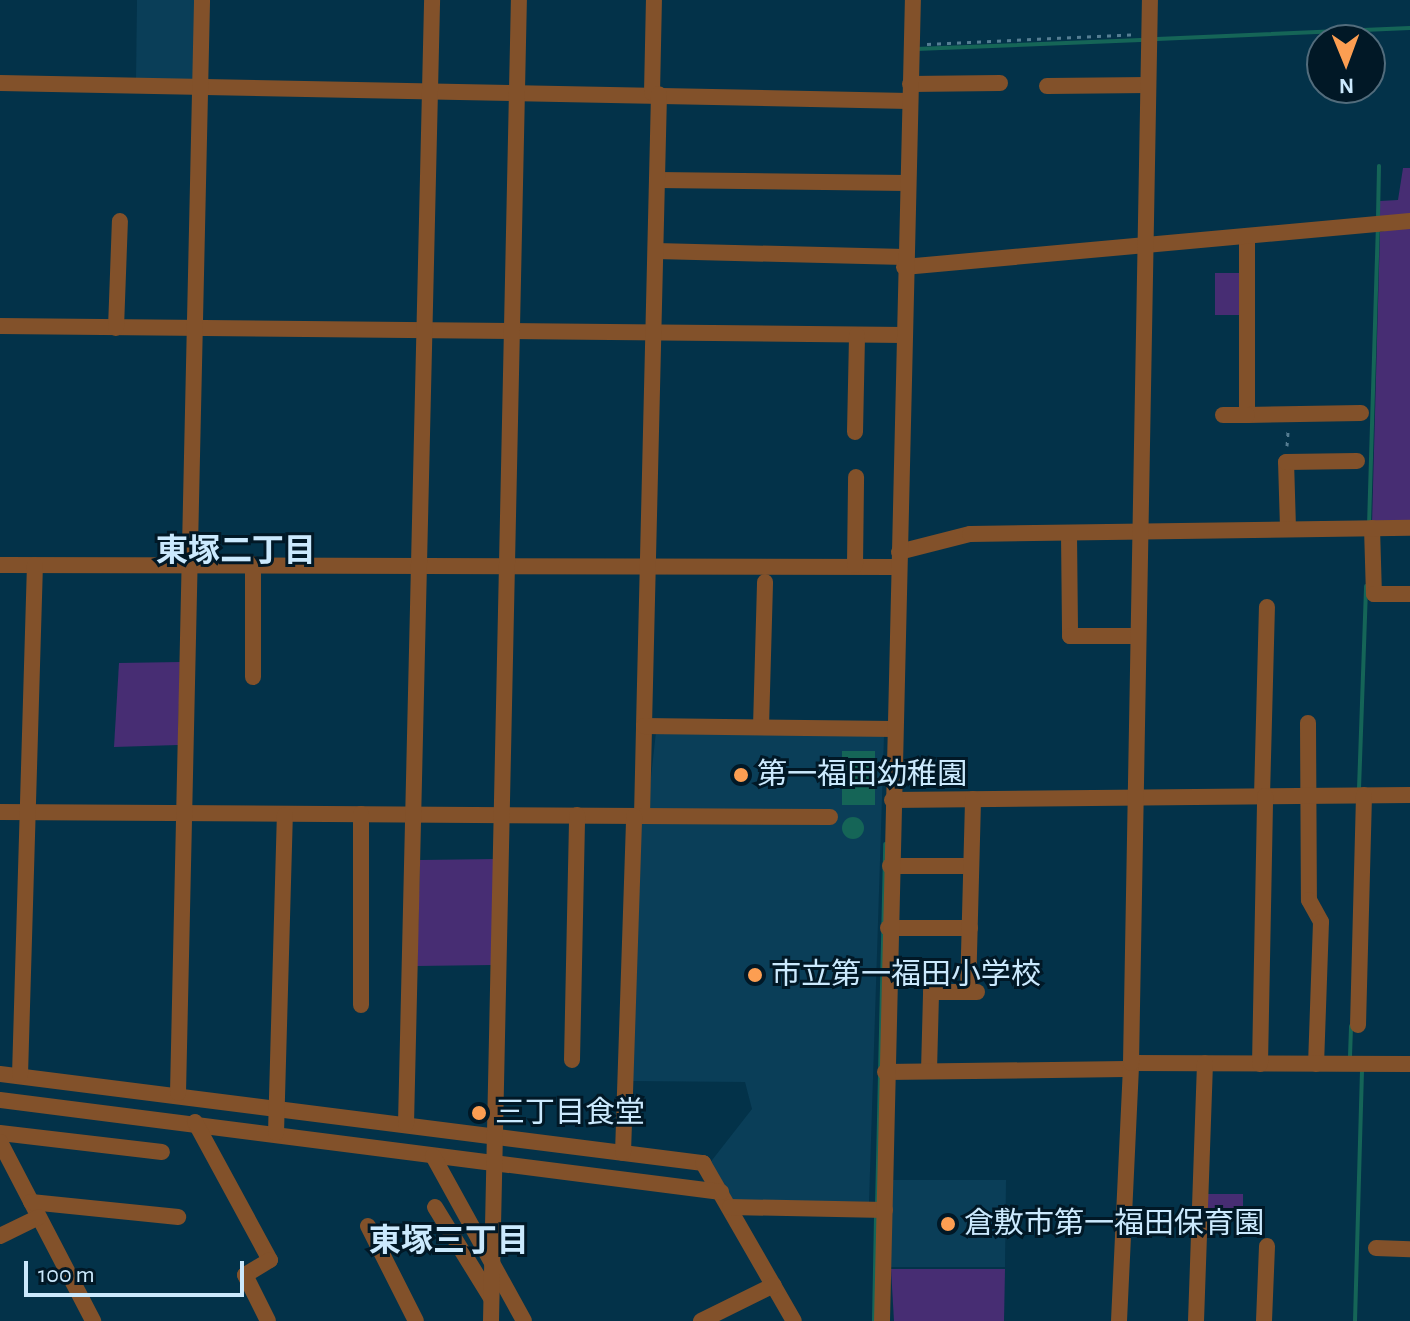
<!DOCTYPE html>
<meta charset="utf-8">
<style>
body{margin:0}
#map{position:relative;width:1410px;height:1321px;overflow:hidden;background:#033249;font-family:"Alegreya Sans","Noto Sans JP",sans-serif}
div>[style]{position:absolute}
[style*='--x']{left:calc(var(--x)*1px);top:calc(var(--y)*1px);width:calc(var(--w)*1px);rotate:calc(var(--a)*1deg)}
.built>*{inset:0;background:#0a3e58}
.green>*{inset:0;background:#472d73}
.water>*{inset:0;background:#156557}
.round{border-radius:50%}
.stream>*{height:4px;margin:-2px;padding:0 2px;transform-origin:2px;border-radius:2px;background:#156557}
.path>*{height:3px;margin-top:-1.5px;transform-origin:0;background:repeating-linear-gradient(90deg,#557d92 0 4px,transparent 0 10px)}
.minor>*{height:16px;margin:-8px;padding:0 8px;transform-origin:8px;border-radius:8px;background:#82512a}
.dots>*{width:22px;height:22px;translate:-50% -50%;box-sizing:border-box;border:4px solid #011826;border-radius:50%}
span{translate:-50% -50%;white-space:nowrap;text-align:center;line-height:1.15;-webkit-text-stroke:6px #011826;paint-order:stroke}
.poi-label{font-size:30px;color:#cbe9fd}
.left{translate:0 -50%;text-align:left}
.neighbourhood-label{font-size:32px;color:#cbe9fd;font-weight:700}
.north{position:absolute;left:1306px;top:24px;width:80px;height:80px;box-sizing:border-box;background:#011826;border:2px solid #526c7c;border-radius:50%;rotate:179deg;font-size:22px;font-weight:700;line-height:32px;text-align:center;color:#cbe9fd}
.north::after{content:'';display:block;margin:auto;width:28px;height:36px;background:#fc9e52;clip-path:polygon(50% 0,100% 100%,50% 72%,0 100%)}
.scale{position:absolute;left:24px;top:1261px;width:220px;height:36px;box-sizing:border-box;border:4px solid #cbe9fd;border-top:0;padding-left:10px;font-size:24px;line-height:28px;white-space:nowrap;color:#cbe9fd;-webkit-text-stroke:6px #011826;paint-order:stroke}
</style>
<div id="map">
<div class="built">
<div style="clip-path:polygon(137px 0,196px 0,196px 81px,136px 80px)"></div>
<div style="clip-path:polygon(656px 732px,884px 736px,869px 1202px,731px 1200px,709px 1164px,752px 1109px,745px 1082px,629px 1081px,637px 823px,647px 813px)"></div>
<div style="clip-path:polygon(890px 1180px,1006px 1180px,1005px 1267px,890px 1267px)"></div>
</div>
<div class="green">
<div style="clip-path:polygon(1403px 168px,1410px 168px,1410px 217px,1380px 225px,1380px 201px,1398px 200px)"></div>
<div style="clip-path:polygon(1410px 225px,1410px 524px,1372px 524px,1380px 232px)"></div>
<div style="clip-path:polygon(1215px 273px,1242px 273px,1242px 315px,1215px 315px)"></div>
<div style="clip-path:polygon(180px 662px,178px 745px,114px 747px,119px 663px)"></div>
<div style="clip-path:polygon(496px 859px,493px 965px,417px 966px,420px 860px)"></div>
<div style="clip-path:polygon(1208px 1194px,1243px 1194px,1243px 1216px,1208px 1216px)"></div>
<div style="clip-path:polygon(891px 1269px,1005px 1269px,1004px 1321px,894px 1321px)"></div>
</div>
<div class="water">
<div style="clip-path:polygon(842px 751px,875px 751px,875px 805px,842px 805px)"></div>
<div class="round" style="left:842px;top:817px;width:22px;height:22px"></div>
</div>
<div class="stream">
<div style="--x:1157;--y:39;--w:253;--a:-2.5"></div>
<div style="--x:916;--y:49;--w:225;--a:-2.3"></div>
<div style="--x:1378;--y:218;--w:52;--a:-88.9"></div>
<div style="--x:1369;--y:526;--w:300;--a:-88.3"></div>
<div style="--x:1359;--y:789;--w:203;--a:-88"></div>
<div style="--x:1350;--y:1056;--w:30;--a:-88"></div>
<div style="--x:877;--y:1207;--w:363;--a:-88.7"></div>
<div style="--x:874;--y:1321;--w:106;--a:-88.9"></div>
<div style="--x:1355;--y:1321;--w:253;--a:-88.4"></div>
</div>
<div class="path">
<div style="--x:927;--y:44;--w:209;--a:-2.7"></div>
<div style="--x:1287;--y:446;--w:16;--a:-86"></div>
</div>
<div class="minor">
<div style="--x:0;--y:83;--w:909;--a:1.13"></div>
<div style="--x:910;--y:84;--w:90;--a:-0.6"></div>
<div style="--x:1047;--y:86;--w:101;--a:-0.6"></div>
<div style="--x:652;--y:93;--w:93;--a:-88.8"></div>
<div style="--x:658;--y:180;--w:249;--a:0.7"></div>
<div style="--x:1247;--y:236;--w:179;--a:90"></div>
<div style="--x:1247;--y:415;--w:114;--a:-1"></div>
<div style="--x:656;--y:251;--w:249;--a:1.4"></div>
<div style="--x:904;--y:267;--w:508;--a:-5.19"></div>
<div style="--x:0;--y:326;--w:904;--a:0.57"></div>
<div style="--x:116;--y:328;--w:107;--a:-87.9"></div>
<div style="--x:1223;--y:415;--w:24;--a:0"></div>
<div style="--x:855;--y:432;--w:97;--a:-88.8"></div>
<div style="--x:1288;--y:528;--w:66;--a:-91.7"></div>
<div style="--x:1286;--y:462;--w:71;--a:-0.8"></div>
<div style="--x:1372;--y:528;--w:66;--a:88.3"></div>
<div style="--x:1374;--y:594;--w:35;--a:0"></div>
<div style="--x:1069;--y:534;--w:102;--a:89.4"></div>
<div style="--x:1070;--y:636;--w:66;--a:0"></div>
<div style="--x:899;--y:552;--w:73;--a:-14.2"></div>
<div style="--x:970;--y:534;--w:440;--a:-0.8"></div>
<div style="--x:0;--y:565;--w:898;--a:0.13"></div>
<div style="--x:855;--y:565;--w:88;--a:-89.3"></div>
<div style="--x:253;--y:677;--w:113;--a:-90"></div>
<div style="--x:1308;--y:723;--w:177;--a:89.7"></div>
<div style="--x:1309;--y:900;--w:25;--a:61"></div>
<div style="--x:1321;--y:922;--w:142;--a:92"></div>
<div style="--x:644;--y:726;--w:632;--a:-88.64"></div>
<div style="--x:761;--y:727;--w:145;--a:-88.4"></div>
<div style="--x:1262;--y:796;--w:189;--a:-88.5"></div>
<div style="--x:892;--y:800;--w:518;--a:-0.55"></div>
<div style="--x:0;--y:812;--w:642;--a:0.36"></div>
<div style="--x:642;--y:816;--w:90;--a:-88.7"></div>
<div style="--x:644;--y:726;--w:250;--a:0.7"></div>
<div style="--x:642;--y:816;--w:188;--a:0.3"></div>
<div style="--x:890;--y:866;--w:81;--a:0"></div>
<div style="--x:888;--y:928;--w:82;--a:0"></div>
<div style="--x:968;--y:992;--w:193;--a:-88.5"></div>
<div style="--x:361;--y:1005;--w:191;--a:-90"></div>
<div style="--x:1358;--y:1025;--w:230;--a:-88.5"></div>
<div style="--x:572;--y:1060;--w:245;--a:-88.8"></div>
<div style="--x:1131;--y:1063;--w:279;--a:0.2"></div>
<div style="--x:1260;--y:1064;--w:268;--a:-88.9"></div>
<div style="--x:929;--y:1071;--w:79;--a:-88.5"></div>
<div style="--x:931;--y:992;--w:46;--a:0"></div>
<div style="--x:885;--y:1072;--w:241;--a:-0.7"></div>
<div style="--x:0;--y:1074;--w:709;--a:7.22"></div>
<div style="--x:703;--y:1163;--w:182;--a:60.1"></div>
<div style="--x:20;--y:1075;--w:510;--a:-88.32"></div>
<div style="--x:178;--y:1093;--w:1093;--a:-88.74"></div>
<div style="--x:0;--y:1100;--w:727;--a:7.27"></div>
<div style="--x:195;--y:1122;--w:157;--a:61.5"></div>
<div style="--x:270;--y:1260;--w:29;--a:149"></div>
<div style="--x:245;--y:1275;--w:51;--a:63.4"></div>
<div style="--x:406;--y:1124;--w:1124;--a:-88.67"></div>
<div style="--x:0;--y:1133;--w:163;--a:6.7"></div>
<div style="--x:276;--y:1133;--w:318;--a:-88.4"></div>
<div style="--x:0;--y:1142;--w:202;--a:62.5"></div>
<div style="--x:623;--y:1153;--w:337;--a:-88.1"></div>
<div style="--x:433;--y:1156;--w:188;--a:61.1"></div>
<div style="--x:31;--y:1202;--w:148;--a:5.8"></div>
<div style="--x:435;--y:1207;--w:107;--a:58.4"></div>
<div style="--x:730;--y:1207;--w:155;--a:1.1"></div>
<div style="--x:368;--y:1226;--w:106;--a:63.2"></div>
<div style="--x:0;--y:1236;--w:43;--a:-26"></div>
<div style="--x:1376;--y:1248;--w:34;--a:2"></div>
<div style="--x:491;--y:1321;--w:1321;--a:-88.79"></div>
<div style="--x:701;--y:1321;--w:81;--a:-26.3"></div>
<div style="--x:882;--y:1321;--w:1321;--a:-88.66"></div>
<div style="--x:1119;--y:1321;--w:258;--a:-87.3"></div>
<div style="--x:1131;--y:1063;--w:1063;--a:-88.98"></div>
<div style="--x:1196;--y:1321;--w:258;--a:-88"></div>
<div style="--x:1264;--y:1321;--w:75;--a:-87.7"></div>
</div>
<div class="dots">
<div style="left:741px;top:775px;background:#fc9e52"></div>
<div style="left:755px;top:975px;background:#fc9e52"></div>
<div style="left:479px;top:1113px;background:#fc9e52"></div>
<div style="left:948px;top:1224px;background:#fc9e52"></div>
</div>
<div class="poi-label">
<span class="left" style="left:757px;top:775px">第一福田幼稚園</span>
<span class="left" style="left:771px;top:975px">市立第一福田小学校</span>
<span class="left" style="left:495px;top:1113px">三丁目食堂</span>
<span class="left" style="left:964px;top:1224px">倉敷市第一福田保育園</span>
</div>
<div class="neighbourhood-label">
<span style="left:236px;top:551px">東塚二丁目</span>
<span style="left:449px;top:1241px">東塚三丁目</span>
</div>
<div class="north">N</div>
<div class="scale">100 m</div>
</div>
